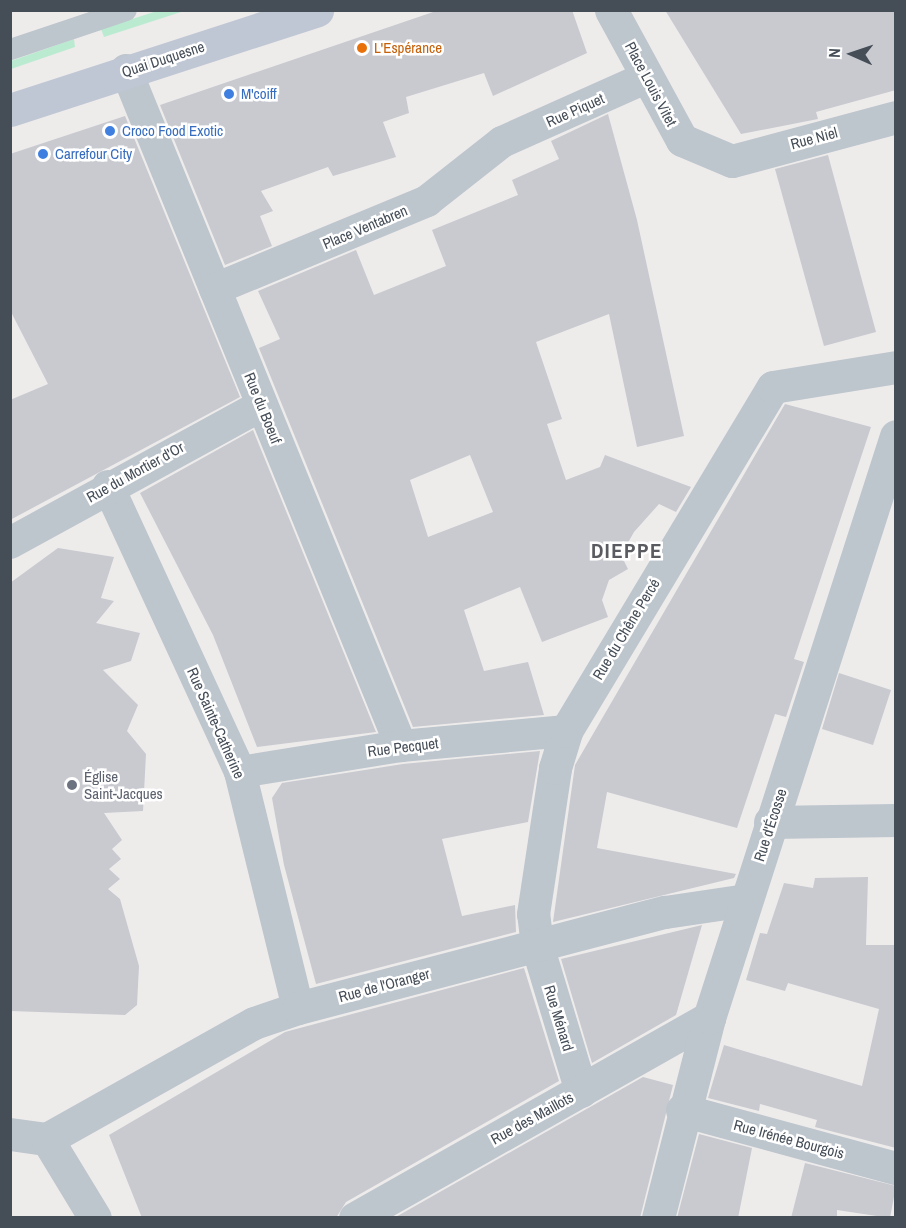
<!DOCTYPE html>
<meta charset="utf-8">
<style>
body{margin:0}
#map{position:relative;width:906px;height:1228px;overflow:hidden;background:#eeebeb;font-family:"Archivo Narrow",sans-serif}
div>[style]{position:absolute}
[style*='--x']{left:calc(var(--x)*1px);top:calc(var(--y)*1px);width:calc(var(--w)*1px);rotate:calc(var(--a)*1deg)}
.green>*{inset:0;background:#baebd1}
.building>*{inset:0;background:#c8cad0}
.service>*{height:21px;margin:-10.5px;padding:0 10.5px;transform-origin:10.5px;border-radius:10.5px;background:#bdc5cd}
.pedestrian>*{height:32px;margin:-16px;padding:0 16px;transform-origin:16px;border-radius:16px;background:#bdc5cd}
.minor>*{height:33px;margin:-16.5px;padding:0 16.5px;transform-origin:16.5px;border-radius:16.5px;background:#bdc5cd}
.secondary>*{height:33px;margin:-16.5px;padding:0 16.5px;transform-origin:16.5px;border-radius:16.5px;background:#bfc7d4}
.dots>*{width:16px;height:16px;translate:-50% -50%;box-sizing:border-box;border:3px solid #fff;border-radius:50%}
span{translate:-50% -50%;white-space:nowrap;text-align:center;line-height:1.15;-webkit-text-stroke:5px #fff;paint-order:stroke}
.food-label{font-size:15px;color:#c56008}
.left{translate:0 -50%;text-align:left}
.street-label{font-size:15px;color:#454d57}
.shop-label{font-size:15px;color:#366cbe}
.worship-label{font-size:15px;color:#5b616d}
.district-label{font-size:21px;color:#595b60;font-weight:700;letter-spacing:1.5px}
.frame{position:absolute;inset:0;border:12px solid #454d57;pointer-events:none}
.north{position:absolute;left:822px;top:24px;width:60px;height:60px;-webkit-text-stroke:4px #fff;paint-order:stroke;rotate:273deg;font-size:16px;font-weight:700;line-height:24px;text-align:center;color:#454d57}
.north::after{content:'';display:block;margin:auto;width:21px;height:27px;background:#454d57;clip-path:polygon(50% 0,100% 100%,50% 72%,0 100%)}
</style>
<div id="map">
<div class="green">
<div style="clip-path:polygon(157px 11px,184px 11px,104px 37px,101px 29px)"></div>
<div style="clip-path:polygon(74px 39px,75px 47px,11px 69px,11px 61px)"></div>
</div>
<div class="building">
<div style="clip-path:polygon(439px 10px,572px 10px,587px 53px,493px 96px,484px 73px,406px 97px,409px 113px,383px 122px,396px 157px,333px 176px,328px 167px,261px 191px,273px 211px,260px 216px,272px 246px,225px 265px,160px 105px)"></div>
<div style="clip-path:polygon(665px 10px,896px 10px,896px 90px,816px 112px,818px 119px,741px 134px)"></div>
<div style="clip-path:polygon(evenodd,608px 114px,637px 220px,684px 436px,637px 447px,609px 314px,536px 342px,562px 419px,547px 424px,566px 480px,600px 467px,605px 455px,691px 487px,676px 512px,659px 504px,634px 532px,621px 555px,628px 569px,609px 580px,602px 600px,608px 617px,542px 642px,520px 587px,464px 610px,484px 671px,528px 662px,544px 715px,413px 727px,259px 348px,280px 339px,258px 291px,356px 250px,374px 295px,446px 266px,432px 230px,518px 195px,512px 180px,559px 159px,551px 141px,608px 114px,470px 455px,493px 512px,428px 537px,410px 480px,470px 455px)"></div>
<div style="clip-path:polygon(125px 116px,240px 397px,10px 520px,10px 400px,48px 384px,10px 310px,10px 154px)"></div>
<div style="clip-path:polygon(828px 155px,876px 332px,824px 346px,775px 169px)"></div>
<div style="clip-path:polygon(785px 404px,871px 427px,794px 659px,804px 662px,786px 717px,775px 714px,737px 828px,607px 792px,597px 848px,736px 874px,734px 878px,553px 922px,575px 765px)"></div>
<div style="clip-path:polygon(253px 430px,376px 732px,257px 747px,213px 635px,140px 493px)"></div>
<div style="clip-path:polygon(58px 548px,114px 557px,101px 598px,114px 601px,96px 623px,140px 633px,131px 661px,103px 670px,138px 705px,127px 731px,146px 754px,143px 811px,104px 813px,122px 840px,112px 849px,121px 859px,109px 869px,120px 879px,108px 889px,120px 899px,139px 966px,137px 1005px,125px 1015px,10px 1011px,10px 583px)"></div>
<div style="clip-path:polygon(839px 673px,891px 690px,873px 745px,822px 729px)"></div>
<div style="clip-path:polygon(540px 751px,528px 822px,442px 839px,462px 916px,515px 905px,516px 932px,316px 984px,284px 865px,272px 798px,282px 783px,403px 764px)"></div>
<div style="clip-path:polygon(868px 877px,866px 945px,896px 945px,896px 1148px,815px 1127px,817px 1120px,760px 1104px,759px 1111px,708px 1098px,724px 1045px,862px 1086px,879px 1009px,788px 983px,785px 991px,746px 980px,760px 933px,767px 934px,784px 883px,813px 888px,815px 878px)"></div>
<div style="clip-path:polygon(702px 925px,676px 1015px,592px 1063px,561px 959px)"></div>
<div style="clip-path:polygon(524px 968px,559px 1081px,346px 1202px,336px 1218px,142px 1218px,109px 1135px,285px 1032px)"></div>
<div style="clip-path:polygon(643px 1077px,673px 1085px,640px 1218px,394px 1218px)"></div>
<div style="clip-path:polygon(699px 1134px,752px 1148px,738px 1218px,677px 1218px)"></div>
<div style="clip-path:polygon(805px 1163px,896px 1186px,890px 1218px,837px 1210px,837px 1218px,791px 1218px)"></div>
</div>
<div class="service">
<div style="--x:10;--y:49;--w:122;--a:-18.6"></div>
</div>
<div class="pedestrian">
<div style="--x:126;--y:70;--w:730;--a:67.86"></div>
<div style="--x:215;--y:289;--w:230;--a:-22.5"></div>
<div style="--x:427;--y:201;--w:95;--a:-38.2"></div>
<div style="--x:502;--y:142;--w:159;--a:-24.1"></div>
<div style="--x:108;--y:486;--w:315;--a:65.2"></div>
<div style="--x:240;--y:772;--w:243;--a:76.2"></div>
<div style="--x:10;--y:543;--w:287;--a:-28.7"></div>
<div style="--x:240;--y:772;--w:163;--a:-9.2"></div>
<div style="--x:401;--y:746;--w:166;--a:-5.2"></div>
</div>
<div class="minor">
<div style="--x:611;--y:10;--w:148;--a:61.4"></div>
<div style="--x:682;--y:140;--w:54;--a:22.8"></div>
<div style="--x:732;--y:161;--w:170;--a:-15"></div>
<div style="--x:770;--y:822;--w:126;--a:-0.9"></div>
<div style="--x:581;--y:1091;--w:152;--a:-106.8"></div>
<div style="--x:537;--y:945;--w:31;--a:-97"></div>
<div style="--x:533;--y:914;--w:148;--a:-81.4"></div>
<div style="--x:555;--y:768;--w:39;--a:-73"></div>
<div style="--x:566;--y:731;--w:401;--a:-59"></div>
<div style="--x:773;--y:387;--w:125;--a:-9.2"></div>
<div style="--x:682;--y:1110;--w:222;--a:15.2"></div>
<div style="--x:10;--y:1134;--w:37;--a:8"></div>
<div style="--x:47;--y:1139;--w:237;--a:-29.3"></div>
<div style="--x:254;--y:1023;--w:46;--a:-18.8"></div>
<div style="--x:298;--y:1008;--w:379;--a:-14.7"></div>
<div style="--x:665;--y:912;--w:82;--a:-8.4"></div>
<div style="--x:47;--y:1139;--w:92;--a:58.7"></div>
<div style="--x:355;--y:1218;--w:407;--a:-29.5"></div>
<div style="--x:658;--y:1218;--w:206;--a:-75.7"></div>
<div style="--x:709;--y:1018;--w:611;--a:-72.19"></div>
</div>
<div class="secondary">
<div style="--x:10;--y:110;--w:323;--a:-18"></div>
</div>
<div class="dots">
<div style="left:362px;top:48px;background:#e8710a"></div>
<div style="left:229px;top:94px;background:#3f7fe0"></div>
<div style="left:110px;top:131px;background:#3f7fe0"></div>
<div style="left:43px;top:154px;background:#3f7fe0"></div>
<div style="left:72px;top:785px;background:#6b7280"></div>
</div>
<div class="food-label">
<span class="left" style="left:374px;top:48px">L'Espérance</span>
</div>
<div class="street-label">
<span style="left:163px;top:59px;rotate:-18deg">Quai Duquesne</span>
<span style="left:651px;top:84px;rotate:62deg">Place Louis Vitet</span>
<span style="left:575px;top:110px;rotate:-24deg">Rue Piquet</span>
<span style="left:814px;top:138px;rotate:-15deg">Rue Niel</span>
<span style="left:365px;top:227px;rotate:-23deg">Place Ventabren</span>
<span style="left:263px;top:408px;rotate:68deg">Rue du Boeuf</span>
<span style="left:135px;top:472px;rotate:-29deg">Rue du Mortier d'Or</span>
<span style="left:626px;top:629px;rotate:-59deg">Rue du Chêne Percé</span>
<span style="left:216px;top:723px;rotate:66deg">Rue Sainte-Catherine</span>
<span style="left:403px;top:747px;rotate:-7deg">Rue Pecquet</span>
<span style="left:770px;top:825px;rotate:-72deg">Rue d'Écosse</span>
<span style="left:384px;top:985px;rotate:-15deg">Rue de l'Oranger</span>
<span style="left:559px;top:1018px;rotate:73deg">Rue Ménard</span>
<span style="left:532px;top:1118px;rotate:-29deg">Rue des Maillots</span>
<span style="left:789px;top:1139px;rotate:15deg">Rue Irénée Bourgois</span>
</div>
<div class="shop-label">
<span class="left" style="left:241px;top:94px">M'coiff</span>
<span class="left" style="left:122px;top:131px">Croco Food Exotic</span>
<span class="left" style="left:55px;top:154px">Carrefour City</span>
</div>
<div class="worship-label">
<span class="left" style="left:84px;top:785px">Église<br>Saint-Jacques</span>
</div>
<div class="district-label">
<span style="left:627px;top:551px">DIEPPE</span>
</div>
<div class="frame"></div>
<div class="north">N</div>
</div>
